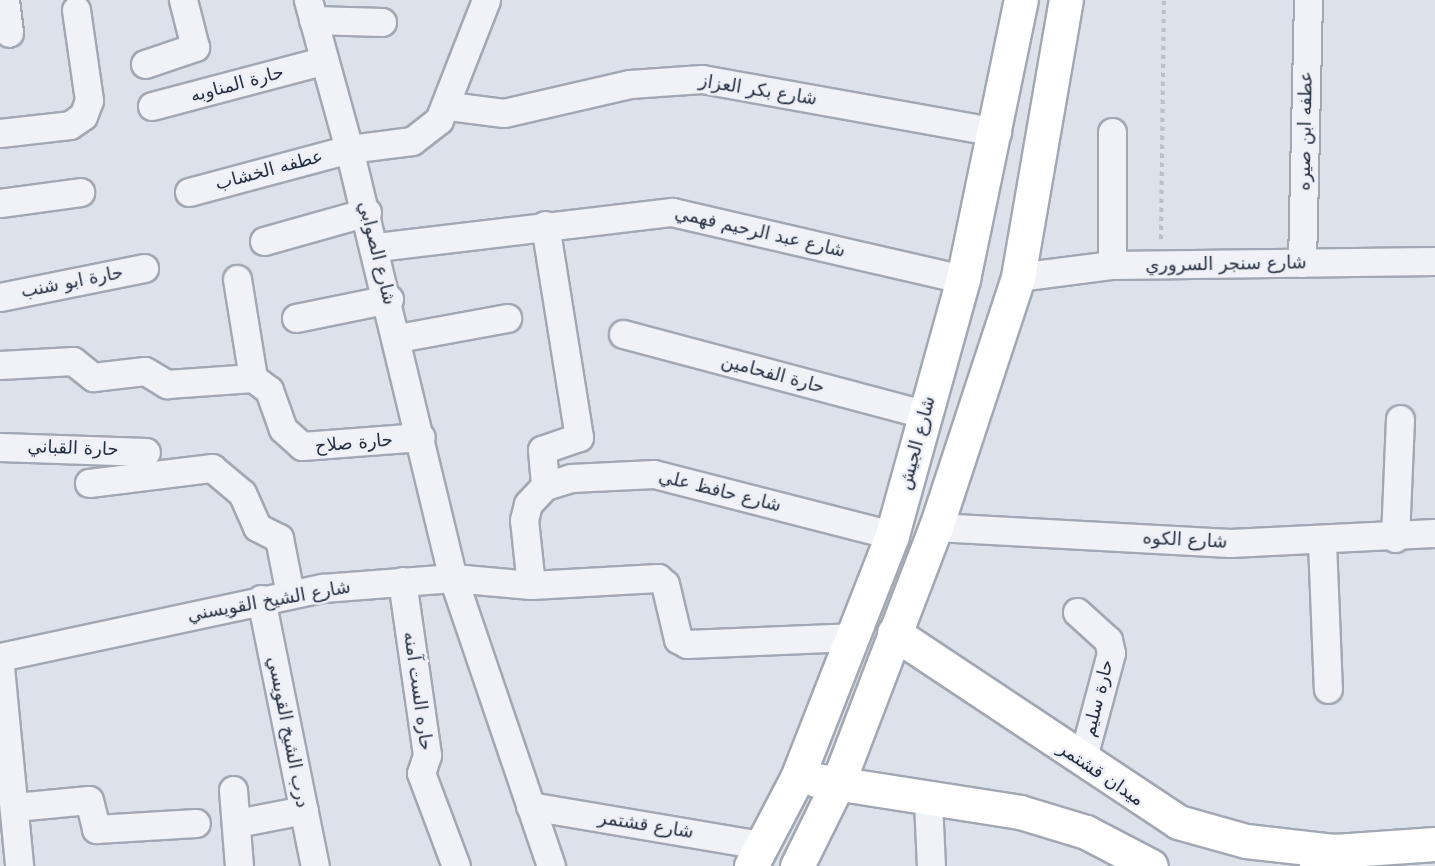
<!DOCTYPE html>
<meta charset="utf-8">
<style>
body{margin:0}
#map{position:relative;width:1435px;height:866px;overflow:hidden;background:#dde1e9;font-family:"DejaVu Sans","Noto Sans Arabic",sans-serif}
div>[style]{position:absolute}
[style*='--x']{left:calc(var(--x)*1px);top:calc(var(--y)*1px);width:calc(var(--w)*1px);rotate:calc(var(--a)*1deg)}
.path>*{height:4px;margin-top:-2px;transform-origin:0;background:repeating-linear-gradient(90deg,#bbbfc8 0 4.5px,transparent 0 9px)}
.roads{filter:drop-shadow(2px 0 #a2a8b3) drop-shadow(-2px 0 #a2a8b3) drop-shadow(0 2px #a2a8b3) drop-shadow(0 -2px #a2a8b3)}
.street>*{height:27px;margin:-13.5px;padding:0 13.5px;transform-origin:13.5px;border-radius:13.5px;background:#f0f2f7}
.secondary>*{height:33px;margin:-16.5px;padding:0 16.5px;transform-origin:16.5px;border-radius:16.5px;background:#fff}
span{translate:-50% -50%;white-space:nowrap;text-align:center;line-height:1.15;-webkit-text-stroke:5px #edf0f6;paint-order:stroke}
.street-label{font-size:18px;color:#252e41}
</style>
<div id="map">
<div class="path">
<div style="--x:1161;--y:239;--w:239;--a:-89.3"></div>
</div>
<div class="roads">
<div class="street">
<div style="--x:5;--y:0;--w:33;--a:83"></div>
<div style="--x:486;--y:0;--w:129;--a:111.4"></div>
<div style="--x:439;--y:120;--w:34;--a:142"></div>
<div style="--x:412;--y:141;--w:64;--a:172.8"></div>
<div style="--x:349;--y:149;--w:441;--a:76.4"></div>
<div style="--x:453;--y:578;--w:78;--a:5.1"></div>
<div style="--x:531;--y:585;--w:127;--a:-3.2"></div>
<div style="--x:658;--y:578;--w:9;--a:41"></div>
<div style="--x:665;--y:584;--w:57;--a:76.7"></div>
<div style="--x:678;--y:639;--w:10;--a:29"></div>
<div style="--x:687;--y:644;--w:164;--a:-2.4"></div>
<div style="--x:313;--y:20;--w:69;--a:1.7"></div>
<div style="--x:145;--y:64;--w:53;--a:-18.8"></div>
<div style="--x:195;--y:47;--w:49;--a:-104.3"></div>
<div style="--x:152;--y:106;--w:176;--a:-14.8"></div>
<div style="--x:449;--y:106;--w:55;--a:7.3"></div>
<div style="--x:504;--y:113;--w:129;--a:-13"></div>
<div style="--x:630;--y:84;--w:72;--a:-4"></div>
<div style="--x:702;--y:79;--w:300;--a:10.2"></div>
<div style="--x:0;--y:133;--w:70;--a:-6.5"></div>
<div style="--x:70;--y:125;--w:16;--a:-35"></div>
<div style="--x:83;--y:116;--w:17;--a:-69"></div>
<div style="--x:89;--y:100;--w:91;--a:-98.2"></div>
<div style="--x:189;--y:192;--w:166;--a:-15"></div>
<div style="--x:349;--y:149;--w:155;--a:-105.4"></div>
<div style="--x:0;--y:203;--w:81;--a:-7.8"></div>
<div style="--x:545;--y:225;--w:215;--a:80.9"></div>
<div style="--x:579;--y:437;--w:39;--a:161"></div>
<div style="--x:542;--y:450;--w:36;--a:85"></div>
<div style="--x:264;--y:241;--w:107;--a:-15.7"></div>
<div style="--x:377;--y:247;--w:297;--a:-6.8"></div>
<div style="--x:672;--y:212;--w:299;--a:13"></div>
<div style="--x:1302;--y:263;--w:263;--a:-88.7"></div>
<div style="--x:1112;--y:265;--w:133;--a:-90"></div>
<div style="--x:1018;--y:277;--w:95;--a:-7.3"></div>
<div style="--x:1112;--y:265;--w:323;--a:-0.7"></div>
<div style="--x:237;--y:279;--w:100;--a:80.8"></div>
<div style="--x:0;--y:297;--w:147;--a:-11.4"></div>
<div style="--x:296;--y:318;--w:95;--a:-11.5"></div>
<div style="--x:623;--y:334;--w:311;--a:14.9"></div>
<div style="--x:398;--y:338;--w:111;--a:-10.4"></div>
<div style="--x:0;--y:365;--w:73;--a:-3.1"></div>
<div style="--x:73;--y:361;--w:26;--a:39"></div>
<div style="--x:93;--y:377;--w:52;--a:-6.6"></div>
<div style="--x:145;--y:371;--w:26;--a:31"></div>
<div style="--x:167;--y:384;--w:86;--a:-4"></div>
<div style="--x:253;--y:378;--w:20;--a:37"></div>
<div style="--x:269;--y:390;--w:41;--a:70.3"></div>
<div style="--x:283;--y:429;--w:25;--a:42"></div>
<div style="--x:302;--y:446;--w:119;--a:-4.3"></div>
<div style="--x:0;--y:447;--w:146;--a:2"></div>
<div style="--x:89;--y:483;--w:124;--a:-7"></div>
<div style="--x:212;--y:468;--w:39;--a:40"></div>
<div style="--x:242;--y:493;--w:37;--a:66"></div>
<div style="--x:257;--y:527;--w:25;--a:27"></div>
<div style="--x:279;--y:538;--w:57;--a:78.9"></div>
<div style="--x:936;--y:527;--w:294;--a:3.1"></div>
<div style="--x:1230;--y:543;--w:205;--a:-2.8"></div>
<div style="--x:1395;--y:538;--w:119;--a:-87.6"></div>
<div style="--x:1322;--y:542;--w:147;--a:87.7"></div>
<div style="--x:402;--y:581;--w:176;--a:81.8"></div>
<div style="--x:427;--y:755;--w:19;--a:108"></div>
<div style="--x:421;--y:773;--w:99;--a:69.4"></div>
<div style="--x:531;--y:585;--w:65;--a:-96.1"></div>
<div style="--x:524;--y:520;--w:16;--a:-76"></div>
<div style="--x:528;--y:504;--w:25;--a:-47"></div>
<div style="--x:545;--y:486;--w:27;--a:-17"></div>
<div style="--x:571;--y:478;--w:83;--a:-2.8"></div>
<div style="--x:654;--y:474;--w:246;--a:14.4"></div>
<div style="--x:261;--y:599;--w:272;--a:78.6"></div>
<div style="--x:1077;--y:612;--w:42;--a:42.1"></div>
<div style="--x:1108;--y:640;--w:13;--a:77"></div>
<div style="--x:1111;--y:653;--w:112;--a:105"></div>
<div style="--x:0;--y:657;--w:330;--a:-12.1"></div>
<div style="--x:323;--y:588;--w:130;--a:-4.4"></div>
<div style="--x:453;--y:578;--w:304;--a:71.2"></div>
<div style="--x:0;--y:667;--w:200;--a:84.5"></div>
<div style="--x:233;--y:790;--w:76;--a:85.5"></div>
<div style="--x:928;--y:801;--w:65;--a:87.4"></div>
<div style="--x:530;--y:806;--w:234;--a:9.6"></div>
<div style="--x:15;--y:807;--w:74;--a:-5.4"></div>
<div style="--x:89;--y:800;--w:30;--a:76"></div>
<div style="--x:96;--y:829;--w:100;--a:-3.4"></div>
<div style="--x:237;--y:823;--w:68;--a:-11"></div>
</div>
<div class="secondary">
<div style="--x:894;--y:633;--w:341;--a:33.6"></div>
<div style="--x:1178;--y:822;--w:71;--a:15.6"></div>
<div style="--x:1246;--y:841;--w:90;--a:6.4"></div>
<div style="--x:816;--y:780;--w:206;--a:8.9"></div>
<div style="--x:1020;--y:812;--w:69;--a:16.9"></div>
<div style="--x:1086;--y:832;--w:73;--a:27.6"></div>
<div style="--x:1315;--y:859;--w:22;--a:-22"></div>
<div style="--x:1335;--y:851;--w:100;--a:-4"></div>
<div style="--x:751;--y:866;--w:99;--a:-62.4"></div>
<div style="--x:797;--y:778;--w:261;--a:-68.6"></div>
<div style="--x:892;--y:535;--w:266;--a:-74.5"></div>
<div style="--x:963;--y:279;--w:285;--a:-78.3"></div>
<div style="--x:797;--y:866;--w:93;--a:-63.7"></div>
<div style="--x:838;--y:783;--w:274;--a:-69.1"></div>
<div style="--x:936;--y:527;--w:263;--a:-71.8"></div>
<div style="--x:1018;--y:277;--w:281;--a:-80.2"></div>
</div>
</div>
<div class="street-label">
<span style="left:237px;top:84px;rotate:-15deg">حارة المناوبه</span>
<span style="left:758px;top:90px;rotate:9deg">شارع بكر العزاز</span>
<span style="left:1305px;top:131px;rotate:-89deg">عطفه ابن صيره</span>
<span style="left:269px;top:170px;rotate:-15deg">عطفه الخشاب</span>
<span style="left:760px;top:232px;rotate:13deg">شارع عبد الرحيم فهمي</span>
<span style="left:377px;top:253px;rotate:76deg">شارع الصوابي</span>
<span style="left:1226px;top:264px;rotate:-1deg">شارع سنجر السروري</span>
<span style="left:72px;top:282px;rotate:-11deg">حارة ابو شنب</span>
<span style="left:773px;top:374px;rotate:15deg">حارة الفحامين</span>
<span style="left:354px;top:443px;rotate:-5deg">حارة صلاح</span>
<span style="left:917px;top:443px;rotate:-75deg">شارع الجيش</span>
<span style="left:73px;top:448px;rotate:2deg">حارة القباني</span>
<span style="left:720px;top:491px;rotate:14deg">شارع حافظ علي</span>
<span style="left:1185px;top:540px;rotate:3deg">شارع الكوه</span>
<span style="left:269px;top:601px;rotate:-10deg">شارع الشيخ القويسني</span>
<span style="left:418px;top:691px;rotate:82deg">حاره الست آمنه</span>
<span style="left:1098px;top:698px;rotate:-76deg">حارة سليم</span>
<span style="left:288px;top:732px;rotate:79deg">درب الشيخ القويسي</span>
<span style="left:1101px;top:774px;rotate:34deg">ميدان قشتمر</span>
<span style="left:646px;top:825px;rotate:9deg">شارع قشتمر</span>
</div>
</div>
